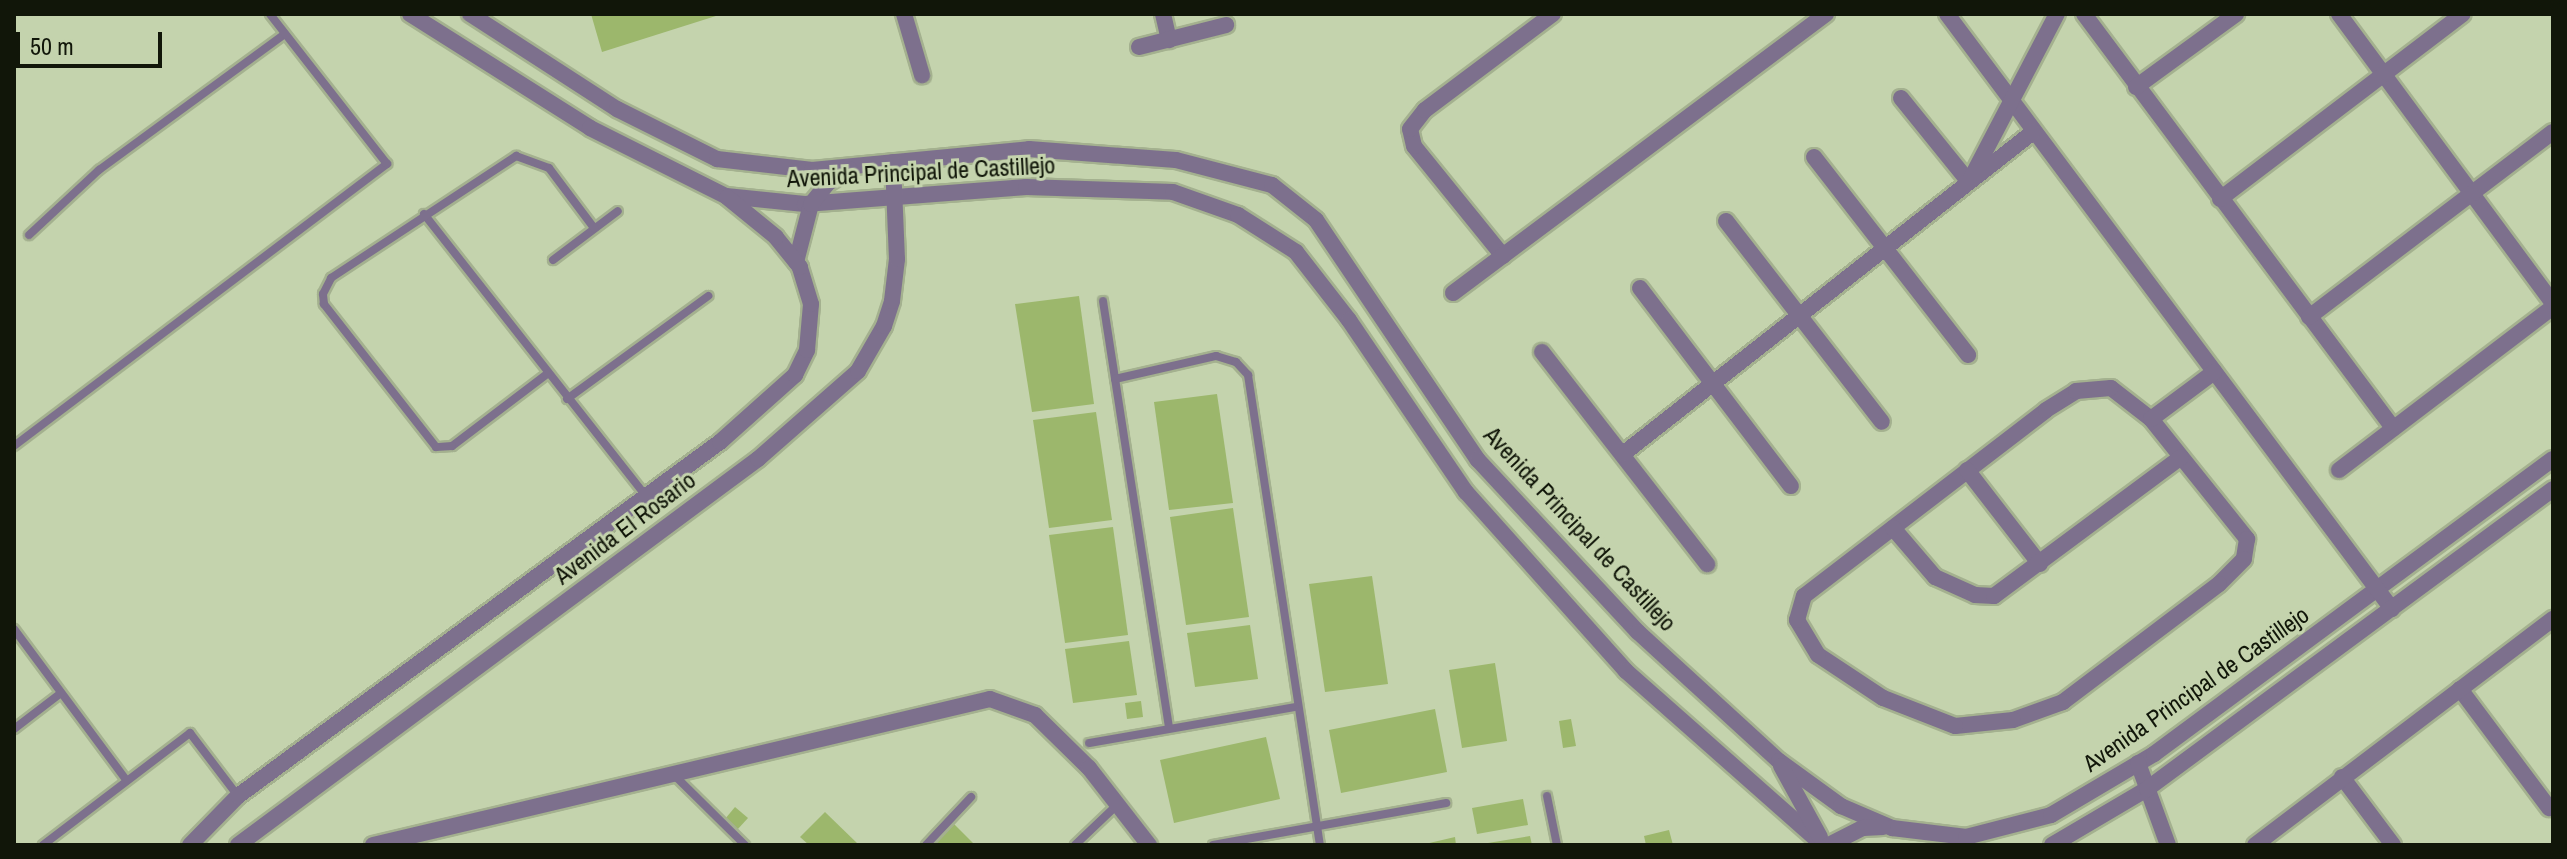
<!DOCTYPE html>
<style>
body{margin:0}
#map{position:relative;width:2567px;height:859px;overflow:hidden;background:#c4d3ad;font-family:"Archivo Narrow",sans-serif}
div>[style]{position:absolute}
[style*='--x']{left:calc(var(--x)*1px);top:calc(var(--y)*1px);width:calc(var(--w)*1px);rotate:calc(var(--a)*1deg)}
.building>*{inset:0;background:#9cb76c}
.roads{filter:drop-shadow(2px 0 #a4b18f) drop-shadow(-2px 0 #a4b18f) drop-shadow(0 2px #a4b18f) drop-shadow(0 -2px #a4b18f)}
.service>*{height:8px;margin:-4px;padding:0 4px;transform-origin:4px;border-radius:4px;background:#7d708d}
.minor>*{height:16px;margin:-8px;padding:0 8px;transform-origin:8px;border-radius:8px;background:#7d708d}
span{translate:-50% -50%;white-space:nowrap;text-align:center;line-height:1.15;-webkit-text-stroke:6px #c4d3ad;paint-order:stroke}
.street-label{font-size:24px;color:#111609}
.frame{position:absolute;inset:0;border:16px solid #111609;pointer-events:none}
.scale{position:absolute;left:16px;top:32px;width:146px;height:36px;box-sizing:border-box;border:4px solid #111609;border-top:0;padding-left:10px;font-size:24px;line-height:28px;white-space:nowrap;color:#111609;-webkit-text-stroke:6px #c4d3ad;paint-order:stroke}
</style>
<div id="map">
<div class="building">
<div style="clip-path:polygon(591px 14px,719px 14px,719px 15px,602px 52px)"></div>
<div style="clip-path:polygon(1079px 296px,1094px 404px,1032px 412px,1015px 304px)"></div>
<div style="clip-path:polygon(1217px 394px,1233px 503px,1169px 510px,1154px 402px)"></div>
<div style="clip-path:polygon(1096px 412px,1112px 520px,1049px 528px,1033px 420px)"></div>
<div style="clip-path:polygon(1233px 508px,1249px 617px,1186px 625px,1170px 517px)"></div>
<div style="clip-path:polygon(1113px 527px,1128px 635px,1065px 643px,1049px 535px)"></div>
<div style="clip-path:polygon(1372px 576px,1388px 684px,1325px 692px,1309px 584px)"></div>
<div style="clip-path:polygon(1250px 625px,1258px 679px,1195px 687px,1187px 633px)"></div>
<div style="clip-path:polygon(1129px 641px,1137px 695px,1073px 703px,1065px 649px)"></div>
<div style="clip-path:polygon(1495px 663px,1507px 741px,1462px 748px,1449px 670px)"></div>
<div style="clip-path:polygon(1141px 701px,1143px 717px,1127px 719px,1125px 703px)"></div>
<div style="clip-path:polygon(1435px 709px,1447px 772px,1341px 793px,1329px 730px)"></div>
<div style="clip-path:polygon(1571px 719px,1576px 746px,1563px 748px,1559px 721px)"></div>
<div style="clip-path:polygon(1266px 737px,1280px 799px,1174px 823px,1160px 760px)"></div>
<div style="clip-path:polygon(1523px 799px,1528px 825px,1477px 834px,1472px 808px)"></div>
<div style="clip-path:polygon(735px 807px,748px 818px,737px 830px,725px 819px)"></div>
<div style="clip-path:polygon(825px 812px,859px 845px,809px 845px,800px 837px)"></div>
<div style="clip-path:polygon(954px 824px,975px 845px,934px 845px)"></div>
<div style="clip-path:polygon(1669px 830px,1673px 845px,1646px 845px,1644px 836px)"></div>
<div style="clip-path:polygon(1530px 836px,1532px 845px,1488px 845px,1488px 843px)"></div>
<div style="clip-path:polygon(1455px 837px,1456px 845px,1425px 845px,1425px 844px)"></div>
</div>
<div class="roads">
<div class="service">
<div style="--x:424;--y:214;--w:359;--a:51.8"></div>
<div style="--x:29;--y:235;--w:96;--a:-42.9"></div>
<div style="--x:99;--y:170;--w:230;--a:-36.2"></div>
<div style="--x:553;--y:260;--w:81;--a:-37"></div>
<div style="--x:1103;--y:301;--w:431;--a:81.2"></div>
<div style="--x:547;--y:374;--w:119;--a:142.8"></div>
<div style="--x:452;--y:446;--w:16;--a:176"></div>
<div style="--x:436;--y:447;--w:182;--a:-128.1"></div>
<div style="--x:324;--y:304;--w:10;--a:-96"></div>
<div style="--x:323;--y:294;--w:18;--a:-63"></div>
<div style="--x:331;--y:278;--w:222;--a:-33.4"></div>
<div style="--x:516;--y:156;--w:35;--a:20"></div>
<div style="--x:549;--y:168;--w:75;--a:53.1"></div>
<div style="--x:1115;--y:379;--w:104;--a:-12.8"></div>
<div style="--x:1216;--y:356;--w:21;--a:17"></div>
<div style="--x:1236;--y:362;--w:18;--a:47"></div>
<div style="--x:1248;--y:375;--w:475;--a:81.3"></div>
<div style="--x:567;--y:399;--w:175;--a:-36.1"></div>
<div style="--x:14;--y:446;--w:468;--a:-37.1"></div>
<div style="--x:387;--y:164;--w:190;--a:-128"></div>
<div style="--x:14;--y:629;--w:189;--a:53.4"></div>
<div style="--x:14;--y:729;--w:59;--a:-37.5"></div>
<div style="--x:1089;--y:743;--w:209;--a:-9.9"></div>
<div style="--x:673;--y:774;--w:101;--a:44.6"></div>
<div style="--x:1547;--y:796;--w:50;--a:78.5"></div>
<div style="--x:43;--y:845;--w:185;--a:-37.3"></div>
<div style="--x:190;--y:733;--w:79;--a:52.7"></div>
<div style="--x:926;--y:845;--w:66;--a:-46.8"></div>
<div style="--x:1075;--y:845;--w:58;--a:-43.6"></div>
<div style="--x:1213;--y:845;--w:237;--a:-10.2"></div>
</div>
<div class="minor">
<div style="--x:410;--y:14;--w:213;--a:32.3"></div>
<div style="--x:590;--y:128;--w:152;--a:26.6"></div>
<div style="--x:726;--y:196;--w:79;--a:5.8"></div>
<div style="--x:805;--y:204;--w:222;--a:-4.4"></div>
<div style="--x:1026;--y:187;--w:147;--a:1.9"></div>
<div style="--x:1173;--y:192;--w:69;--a:19.5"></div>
<div style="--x:1238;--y:215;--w:69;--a:32.5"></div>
<div style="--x:1296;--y:252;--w:86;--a:52.1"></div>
<div style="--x:1349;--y:320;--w:208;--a:55.8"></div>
<div style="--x:1466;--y:492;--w:240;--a:48.2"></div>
<div style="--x:1626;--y:671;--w:263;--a:41.5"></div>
<div style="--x:470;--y:14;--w:175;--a:32.9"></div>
<div style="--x:617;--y:109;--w:112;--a:26.6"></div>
<div style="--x:717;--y:159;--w:96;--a:6.6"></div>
<div style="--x:812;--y:170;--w:218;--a:-5.5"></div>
<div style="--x:1029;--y:149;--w:147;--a:4.3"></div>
<div style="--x:1176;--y:160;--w:99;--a:14.6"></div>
<div style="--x:1272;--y:185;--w:56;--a:38.5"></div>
<div style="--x:1316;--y:220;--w:290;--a:56"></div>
<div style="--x:1478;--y:460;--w:235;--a:47.1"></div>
<div style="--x:1638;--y:632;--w:191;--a:42.5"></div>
<div style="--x:1779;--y:761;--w:77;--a:36"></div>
<div style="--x:1841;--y:806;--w:56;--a:23.3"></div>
<div style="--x:1892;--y:828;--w:75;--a:6.9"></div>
<div style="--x:1966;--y:837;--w:88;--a:-14.5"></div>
<div style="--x:2051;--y:815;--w:120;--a:-30.6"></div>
<div style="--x:2154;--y:754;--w:496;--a:-36.5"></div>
<div style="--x:904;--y:14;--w:64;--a:73.6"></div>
<div style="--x:1163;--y:14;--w:27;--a:77"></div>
<div style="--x:1947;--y:14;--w:743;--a:53.21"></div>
<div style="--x:2084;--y:14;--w:517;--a:53.26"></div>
<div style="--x:2339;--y:14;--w:360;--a:53.5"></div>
<div style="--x:1139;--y:47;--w:90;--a:-14.2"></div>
<div style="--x:2136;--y:87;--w:124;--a:-36.1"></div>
<div style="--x:1901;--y:98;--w:108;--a:51"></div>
<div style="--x:1969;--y:182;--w:190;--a:-62.4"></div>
<div style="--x:1814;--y:157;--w:251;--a:52.1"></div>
<div style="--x:2220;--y:199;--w:305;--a:-37.3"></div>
<div style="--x:1726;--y:221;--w:254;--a:52.2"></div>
<div style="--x:1503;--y:256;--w:141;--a:-129"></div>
<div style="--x:1414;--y:146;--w:17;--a:-103"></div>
<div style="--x:1410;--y:129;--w:24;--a:-52"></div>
<div style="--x:1425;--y:110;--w:160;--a:-36.9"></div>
<div style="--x:796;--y:262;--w:60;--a:-75.5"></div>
<div style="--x:811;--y:204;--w:27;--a:-51"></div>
<div style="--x:828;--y:183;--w:26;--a:-32"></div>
<div style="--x:1640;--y:288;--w:249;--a:52.7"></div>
<div style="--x:1453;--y:293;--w:466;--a:-36.8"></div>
<div style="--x:2309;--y:317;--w:306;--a:-37.2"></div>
<div style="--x:1542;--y:352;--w:269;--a:52.1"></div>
<div style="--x:2111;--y:388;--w:51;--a:37.8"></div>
<div style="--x:2151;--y:419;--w:154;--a:51.3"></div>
<div style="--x:2247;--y:539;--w:20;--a:99"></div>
<div style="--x:2244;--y:559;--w:35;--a:135"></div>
<div style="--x:2219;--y:584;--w:196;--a:142.9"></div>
<div style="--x:2063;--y:702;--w:53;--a:160.2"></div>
<div style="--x:2013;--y:720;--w:58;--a:174.1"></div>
<div style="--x:1955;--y:726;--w:77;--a:-158.7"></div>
<div style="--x:1883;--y:698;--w:78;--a:-146.5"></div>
<div style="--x:1818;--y:655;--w:41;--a:-121"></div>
<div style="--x:1797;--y:620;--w:25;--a:-74"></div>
<div style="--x:1804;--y:596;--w:305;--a:-37.5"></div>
<div style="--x:2046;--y:410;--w:36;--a:-32"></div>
<div style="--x:2076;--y:391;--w:35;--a:-5"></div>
<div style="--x:2151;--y:419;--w:79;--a:-36.7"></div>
<div style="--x:1623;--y:454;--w:521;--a:-38.14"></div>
<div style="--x:1967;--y:470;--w:119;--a:52.2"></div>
<div style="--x:2339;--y:470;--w:269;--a:-37.3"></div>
<div style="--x:1893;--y:528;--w:65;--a:49.4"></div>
<div style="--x:1935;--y:577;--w:44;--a:24.2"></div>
<div style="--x:1975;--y:595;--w:19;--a:3"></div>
<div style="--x:1994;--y:596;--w:233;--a:-36.6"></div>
<div style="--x:2460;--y:689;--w:149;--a:53.2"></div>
<div style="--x:2138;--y:763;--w:87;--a:69.9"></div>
<div style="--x:1781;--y:766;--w:81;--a:61.2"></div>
<div style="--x:2342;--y:777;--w:85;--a:53.1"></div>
<div style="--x:190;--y:845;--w:69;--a:-45.6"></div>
<div style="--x:238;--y:796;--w:598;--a:-36.3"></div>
<div style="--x:720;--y:442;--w:101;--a:-41.8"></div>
<div style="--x:795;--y:375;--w:28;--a:-64"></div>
<div style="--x:807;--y:350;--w:46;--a:-85"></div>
<div style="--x:811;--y:304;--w:39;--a:-107"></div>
<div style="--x:800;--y:267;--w:38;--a:-129"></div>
<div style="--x:776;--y:237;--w:63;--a:-140.8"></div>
<div style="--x:238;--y:845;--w:648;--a:-36.59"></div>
<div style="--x:758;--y:459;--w:133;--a:-41.3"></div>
<div style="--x:858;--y:371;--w:52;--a:-60"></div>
<div style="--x:884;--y:326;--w:26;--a:-72"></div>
<div style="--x:892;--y:301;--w:42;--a:-83.2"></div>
<div style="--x:897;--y:259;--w:97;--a:-92.4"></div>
<div style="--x:373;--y:845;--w:634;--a:-13.31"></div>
<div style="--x:990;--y:699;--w:48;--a:19.6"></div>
<div style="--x:1035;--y:715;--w:76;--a:44.5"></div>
<div style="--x:1089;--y:768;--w:98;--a:52.1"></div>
<div style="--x:1829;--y:845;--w:38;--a:-27"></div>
<div style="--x:1863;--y:828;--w:20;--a:-3"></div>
<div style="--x:2052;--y:845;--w:110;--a:-30.5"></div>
<div style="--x:2147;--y:789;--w:505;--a:-36.46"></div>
<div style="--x:2255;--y:845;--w:374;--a:-37.2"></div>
</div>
</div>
<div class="street-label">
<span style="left:921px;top:172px;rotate:-3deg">Avenida Principal de Castillejo</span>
<span style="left:625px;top:528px;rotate:-37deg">Avenida El Rosario</span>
<span style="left:1580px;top:529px;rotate:47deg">Avenida Principal de Castillejo</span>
<span style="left:2196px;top:689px;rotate:-35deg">Avenida Principal de Castillejo</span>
</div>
<div class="frame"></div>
<div class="scale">50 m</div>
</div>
